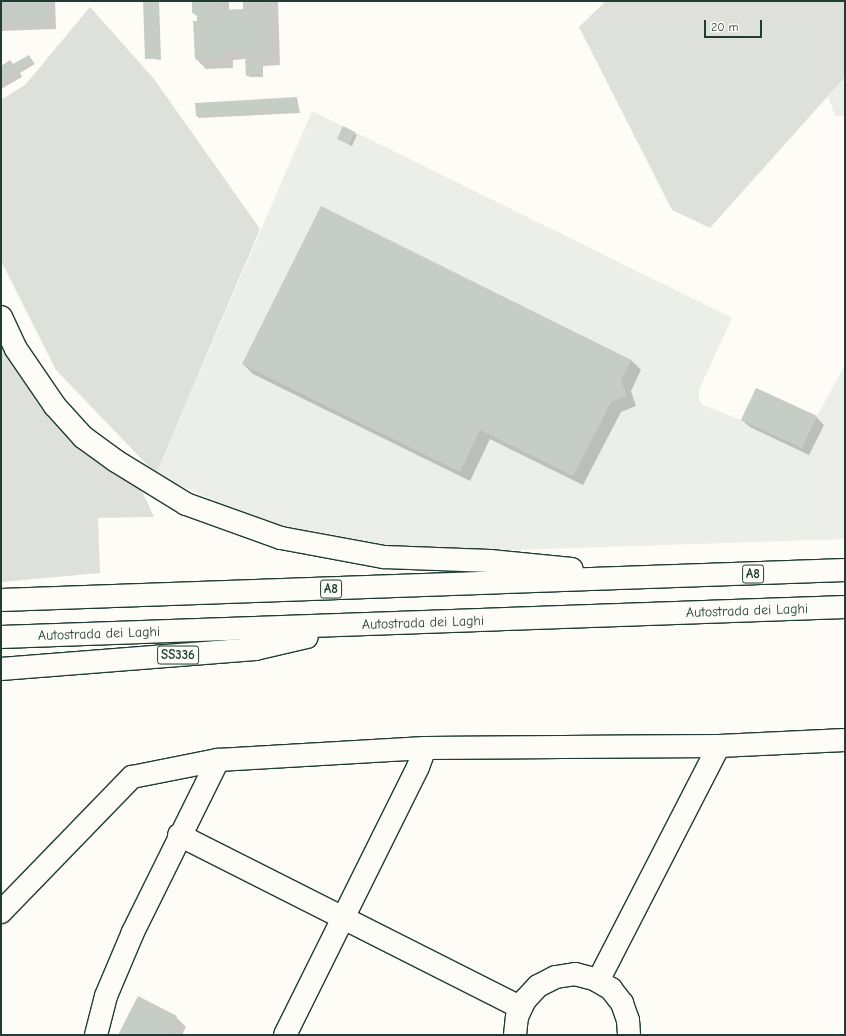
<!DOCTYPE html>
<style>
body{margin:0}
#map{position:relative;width:846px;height:1036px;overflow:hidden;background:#fdfcf7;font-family:"Comic Neue",sans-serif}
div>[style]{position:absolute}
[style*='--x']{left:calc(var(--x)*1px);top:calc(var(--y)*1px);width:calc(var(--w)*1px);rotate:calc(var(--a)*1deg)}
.built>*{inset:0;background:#eceee9}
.green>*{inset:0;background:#dde0db}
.shadow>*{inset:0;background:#0003}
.building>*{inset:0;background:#c6cdc7}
.roads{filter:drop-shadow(1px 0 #1f3d34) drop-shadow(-1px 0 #1f3d34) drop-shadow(0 1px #1f3d34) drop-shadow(0 -1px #1f3d34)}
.minor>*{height:22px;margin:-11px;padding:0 11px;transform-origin:11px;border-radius:11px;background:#fdfcf7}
.highway>*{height:22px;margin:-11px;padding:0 11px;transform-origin:11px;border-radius:11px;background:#fdfcf7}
span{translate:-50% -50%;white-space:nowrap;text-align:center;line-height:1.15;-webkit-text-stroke:4px #fdfcf7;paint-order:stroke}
.shield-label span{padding:1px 3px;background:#fdfcf7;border:1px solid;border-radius:3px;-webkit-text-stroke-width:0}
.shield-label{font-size:13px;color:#1f3d34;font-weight:700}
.street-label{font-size:14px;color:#1f3d34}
.frame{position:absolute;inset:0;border:2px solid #1f3d34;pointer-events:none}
.scale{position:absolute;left:704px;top:20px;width:58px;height:18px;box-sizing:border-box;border:2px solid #1f3d34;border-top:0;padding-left:5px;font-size:12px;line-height:14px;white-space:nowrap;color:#1f3d34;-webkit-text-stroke:3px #fdfcf7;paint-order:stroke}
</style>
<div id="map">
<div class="built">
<div style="clip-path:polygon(845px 77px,845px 116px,835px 116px,828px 96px)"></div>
<div style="clip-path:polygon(312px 111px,732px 318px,699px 390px,699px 400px,703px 405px,741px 420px,756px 388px,817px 416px,845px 365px,845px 539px,510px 550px,403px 547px,342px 540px,299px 531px,240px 513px,156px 474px)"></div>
</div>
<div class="green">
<div style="clip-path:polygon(606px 1px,845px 1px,845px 77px,710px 228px,672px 210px,579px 27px)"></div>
<div style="clip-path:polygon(90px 7px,154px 79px,260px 229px,156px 474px,56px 370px,1px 261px,1px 100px,26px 84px)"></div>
<div style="clip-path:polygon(1px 347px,49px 409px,86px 451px,142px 491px,154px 517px,98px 518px,100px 573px,1px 582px)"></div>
</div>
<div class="shadow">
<div style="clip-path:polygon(1px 1px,55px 1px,56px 29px,1px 31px)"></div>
<div style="clip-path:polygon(144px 1px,159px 1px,161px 60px,146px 58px)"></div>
<div style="clip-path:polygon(193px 1px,229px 1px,229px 10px,244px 10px,244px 1px,278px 1px,280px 65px,263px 66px,263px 77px,249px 77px,246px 59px,233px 60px,233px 68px,206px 69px,196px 59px,198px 17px,193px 13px)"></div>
<div style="clip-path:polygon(29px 56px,35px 64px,20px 73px,22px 77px,1px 89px,1px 67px,10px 61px,14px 65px)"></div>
<div style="clip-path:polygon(297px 98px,300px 113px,199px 118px,197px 116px,196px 104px)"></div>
<div style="clip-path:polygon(354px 133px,357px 135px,352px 146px,338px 139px)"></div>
<div style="clip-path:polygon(321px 207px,631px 360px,641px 370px,631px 391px,636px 406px,621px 412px,583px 485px,490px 439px,470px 481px,253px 374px,243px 364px)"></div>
<div style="clip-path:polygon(816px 417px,824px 425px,809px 455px,750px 427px,742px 420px)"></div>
<div style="clip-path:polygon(176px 1017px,186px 1027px,182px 1035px,119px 1035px)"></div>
</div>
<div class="building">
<div style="clip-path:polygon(1px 1px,48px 1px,49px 22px,1px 23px)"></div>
<div style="clip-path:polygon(143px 1px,157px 1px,159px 58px,145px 59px)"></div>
<div style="clip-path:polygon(192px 1px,220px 1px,220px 10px,243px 9px,243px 1px,268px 1px,270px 56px,243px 57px,242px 49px,223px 50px,224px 58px,195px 59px,193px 21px,197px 21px,197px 13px,192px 13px)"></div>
<div style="clip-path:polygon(29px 55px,33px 62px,1px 81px,1px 66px,10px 60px,13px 64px)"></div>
<div style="clip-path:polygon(245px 60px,261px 60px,261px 75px,246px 76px)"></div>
<div style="clip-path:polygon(297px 97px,298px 111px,196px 116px,195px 103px)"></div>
<div style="clip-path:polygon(343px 126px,355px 132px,349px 144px,337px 139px)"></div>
<div style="clip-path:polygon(321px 206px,631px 360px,621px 380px,627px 396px,611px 402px,573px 476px,480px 430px,460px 472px,242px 364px)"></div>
<div style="clip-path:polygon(756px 388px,817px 416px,802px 448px,741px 420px)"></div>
<div style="clip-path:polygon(138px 996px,177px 1016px,167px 1035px,118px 1035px)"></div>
</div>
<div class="roads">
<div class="minor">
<div style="--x:179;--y:835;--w:383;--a:26.8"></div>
<div style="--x:1;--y:912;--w:188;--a:-45.9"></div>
<div style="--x:132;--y:777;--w:88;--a:-11.2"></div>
<div style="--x:218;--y:760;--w:207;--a:-3.3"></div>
<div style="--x:425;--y:748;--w:294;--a:-0.4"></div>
<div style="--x:719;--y:746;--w:126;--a:-2.7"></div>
<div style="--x:598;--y:981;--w:264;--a:-62.8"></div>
<div style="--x:96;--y:1035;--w:40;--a:-75.6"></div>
<div style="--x:106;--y:996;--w:69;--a:-67.1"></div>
<div style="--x:133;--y:932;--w:192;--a:-63.7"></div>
<div style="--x:285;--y:1035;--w:299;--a:-63.6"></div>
<div style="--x:418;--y:767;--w:20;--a:-70"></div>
<div style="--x:515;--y:1035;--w:18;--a:-84"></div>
<div style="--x:517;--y:1017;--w:10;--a:-66"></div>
<div style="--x:521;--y:1008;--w:9;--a:-63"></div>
<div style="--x:525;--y:1000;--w:19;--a:-47"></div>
<div style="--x:538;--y:986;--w:20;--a:-27"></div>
<div style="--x:556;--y:977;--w:19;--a:-9"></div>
<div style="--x:575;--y:974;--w:20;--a:15"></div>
<div style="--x:594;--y:979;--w:20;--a:30"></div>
<div style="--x:611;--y:989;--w:18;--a:52"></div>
<div style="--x:622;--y:1003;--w:18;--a:71"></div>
<div style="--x:628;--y:1020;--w:15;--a:86"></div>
</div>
<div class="highway">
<div style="--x:1;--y:317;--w:35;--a:65"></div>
<div style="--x:16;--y:349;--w:69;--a:55.6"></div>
<div style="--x:55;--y:406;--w:42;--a:47.9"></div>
<div style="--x:83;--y:437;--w:41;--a:36"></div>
<div style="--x:116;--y:461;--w:82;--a:31.6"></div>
<div style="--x:186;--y:504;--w:101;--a:19.7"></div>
<div style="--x:281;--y:538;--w:105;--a:10.5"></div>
<div style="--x:384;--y:557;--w:106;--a:2.2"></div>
<div style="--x:490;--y:561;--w:82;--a:5.6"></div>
<div style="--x:1;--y:600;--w:845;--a:-2.04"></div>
<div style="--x:1;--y:637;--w:845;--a:-2.04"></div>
<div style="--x:1;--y:669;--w:255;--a:-4.5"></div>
<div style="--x:255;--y:649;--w:53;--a:-13"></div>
</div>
</div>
<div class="shield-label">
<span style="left:753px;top:574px">A8</span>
<span style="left:331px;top:589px">A8</span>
<span style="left:178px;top:655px">SS336</span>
</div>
<div class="street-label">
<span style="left:747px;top:611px;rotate:-2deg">Autostrada dei Laghi</span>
<span style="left:423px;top:623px;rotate:-2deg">Autostrada dei Laghi</span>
<span style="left:99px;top:634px;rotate:-2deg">Autostrada dei Laghi</span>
</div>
<div class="frame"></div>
<div class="scale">20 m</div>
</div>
